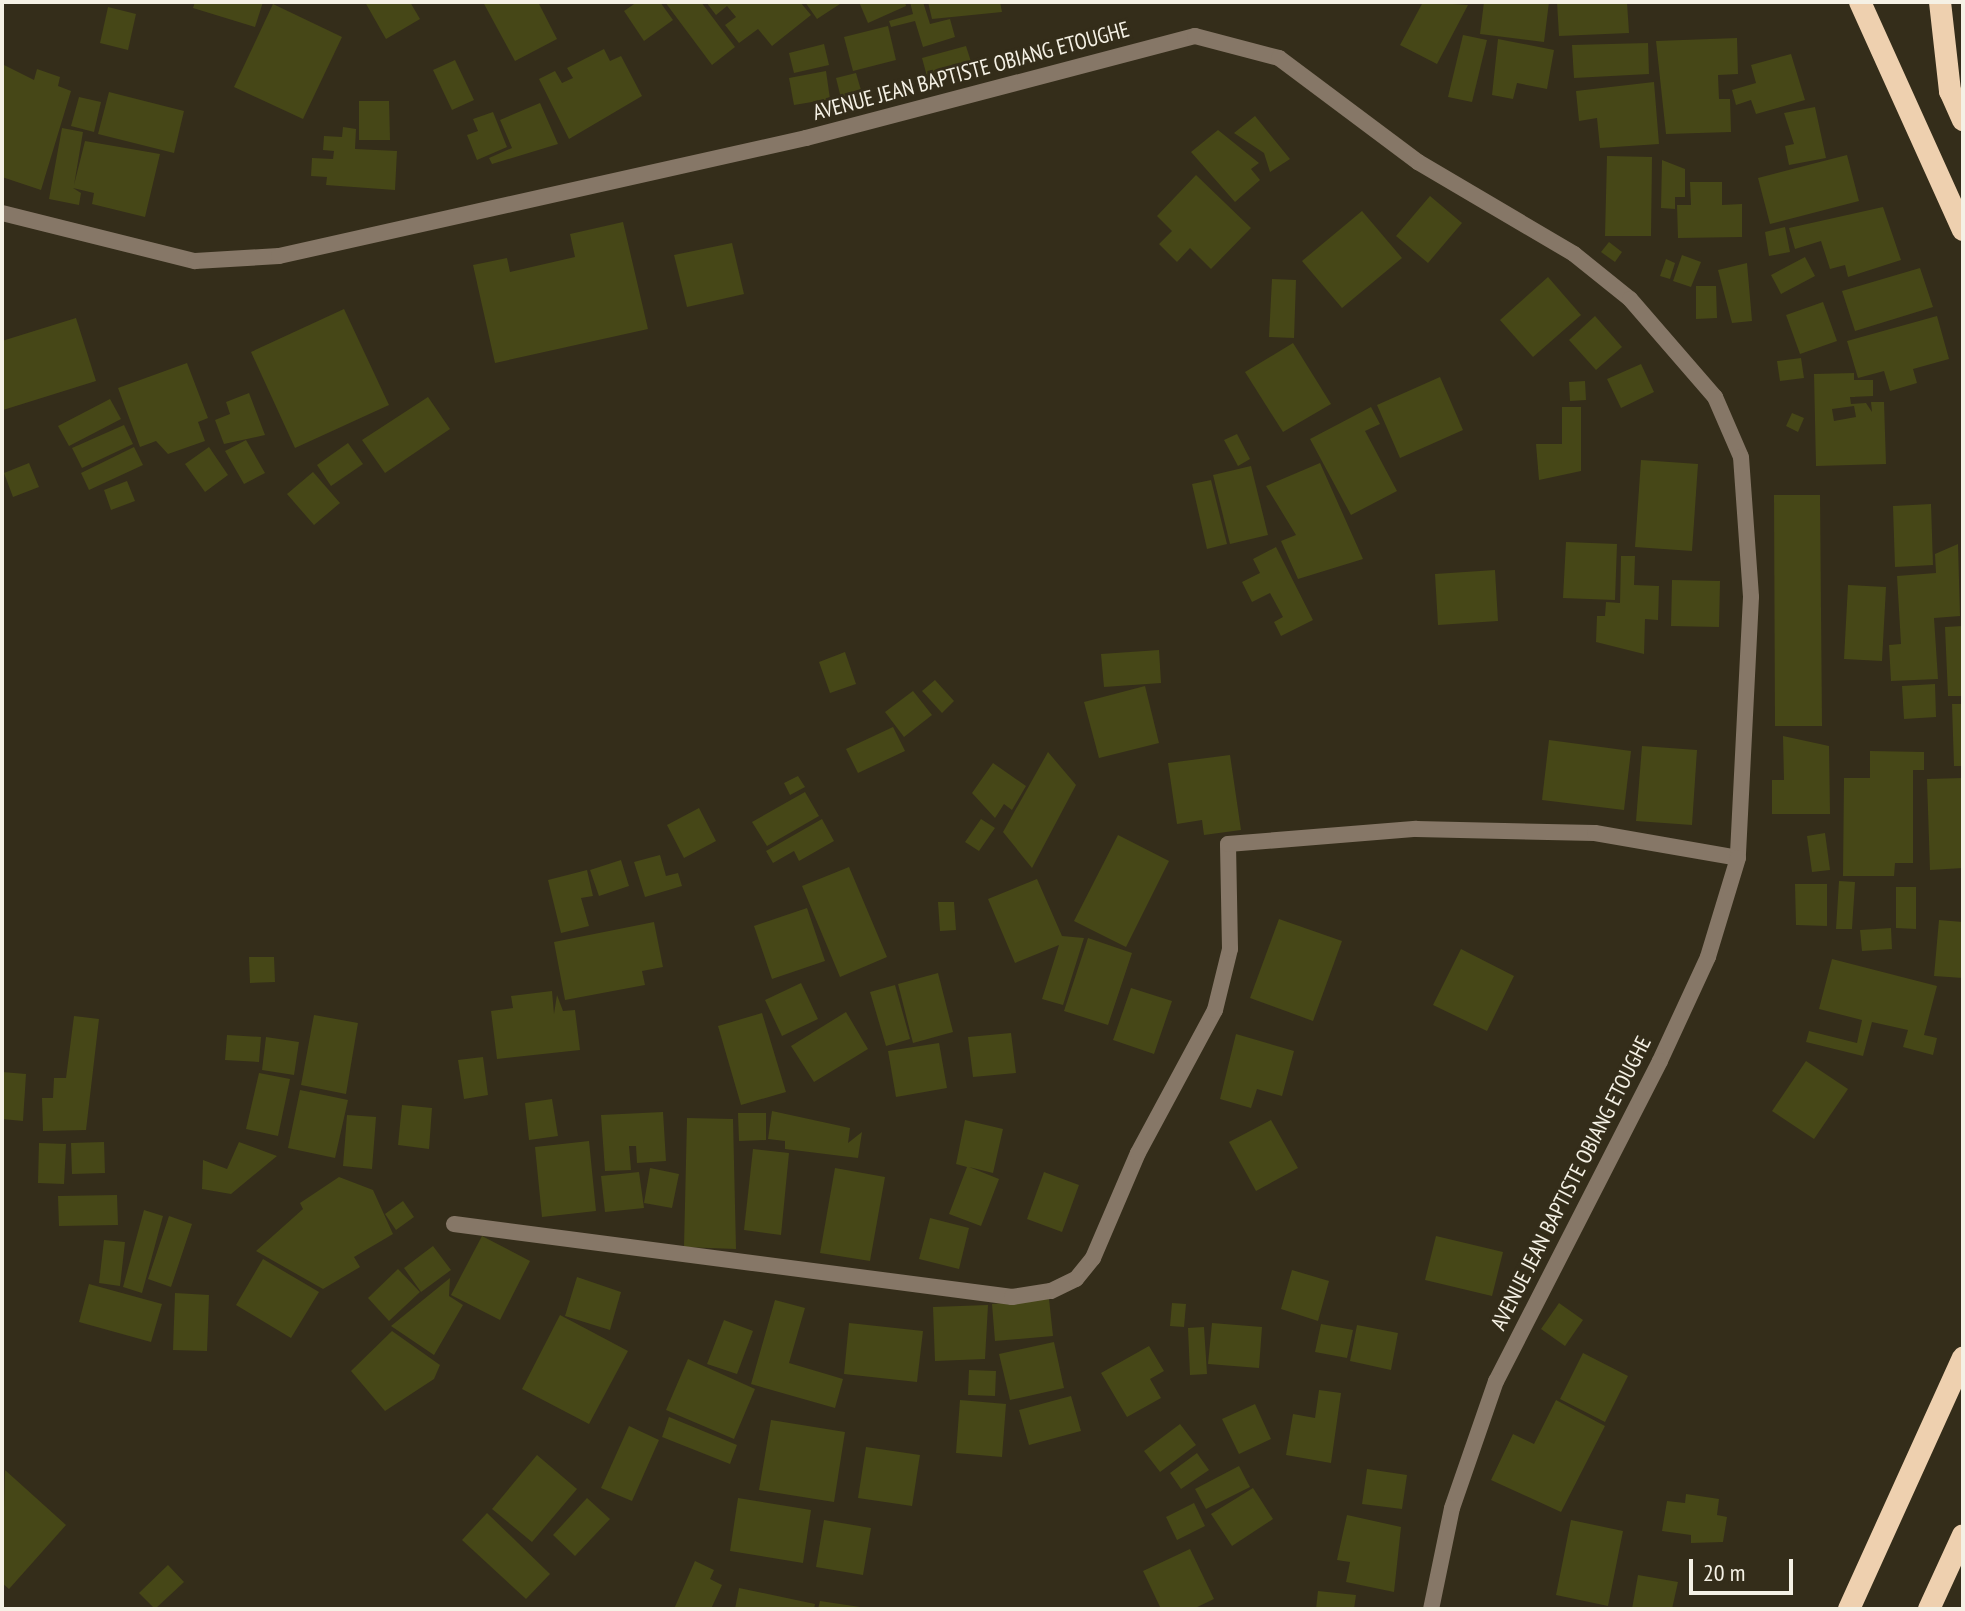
<!DOCTYPE html>
<style>
body{margin:0}
#map{position:relative;width:1965px;height:1611px;overflow:hidden;background:#342d1a;font-family:"PT Sans Narrow",sans-serif}
div>[style]{position:absolute}
[style*='--x']{left:calc(var(--x)*1px);top:calc(var(--y)*1px);width:calc(var(--w)*1px);rotate:calc(var(--a)*1deg)}
.building>*{inset:0;background:#464717}
.minor>*{height:16px;margin:-8px;padding:0 8px;transform-origin:8px;border-radius:8px;background:#867767}
.tertiary>*{height:16px;margin:-8px;padding:0 8px;transform-origin:8px;border-radius:8px;background:#867767}
.trunk>*{height:22px;margin:-11px;padding:0 11px;transform-origin:11px;border-radius:11px;background:#eed0af}
span{translate:-50% -50%;white-space:nowrap;text-align:center;line-height:1.15;-webkit-text-stroke:6px #342d1a;paint-order:stroke}
.street-label{font-size:22px;color:#f5f1e5}
.frame{position:absolute;inset:0;border:4px solid #f5f1e5;pointer-events:none}
.scale{position:absolute;left:1689px;top:1559px;width:104px;height:36px;box-sizing:border-box;border:4px solid #f5f1e5;border-top:0;padding-left:10px;font-size:24px;line-height:28px;white-space:nowrap;color:#f5f1e5;-webkit-text-stroke:6px #342d1a;paint-order:stroke}
</style>
<div id="map">
<div class="building">
<div style="clip-path:polygon(195px 2px,263px 2px,255px 27px,193px 8px)"></div>
<div style="clip-path:polygon(365px 2px,410px 2px,420px 19px,386px 39px)"></div>
<div style="clip-path:polygon(483px 2px,538px 2px,557px 39px,515px 61px)"></div>
<div style="clip-path:polygon(637px 2px,660px 2px,673px 20px,644px 41px,624px 11px)"></div>
<div style="clip-path:polygon(665px 2px,701px 2px,735px 47px,712px 65px)"></div>
<div style="clip-path:polygon(706px 2px,800px 2px,811px 15px,772px 46px,758px 29px,739px 43px,725px 25px,736px 17px,727px 6px,716px 15px)"></div>
<div style="clip-path:polygon(805px 2px,843px 2px,817px 19px)"></div>
<div style="clip-path:polygon(859px 2px,905px 2px,906px 6px,868px 23px)"></div>
<div style="clip-path:polygon(910px 2px,923px 2px,930px 24px,950px 19px,955px 37px,923px 47px,915px 21px,891px 27px,889px 21px,913px 14px)"></div>
<div style="clip-path:polygon(928px 2px,1000px 2px,1002px 12px,932px 19px)"></div>
<div style="clip-path:polygon(1423px 2px,1468px 5px,1437px 64px,1400px 45px)"></div>
<div style="clip-path:polygon(1484px 2px,1549px 2px,1544px 42px,1480px 34px)"></div>
<div style="clip-path:polygon(1557px 2px,1627px 2px,1629px 33px,1559px 36px)"></div>
<div style="clip-path:polygon(273px 4px,342px 37px,303px 119px,234px 87px)"></div>
<div style="clip-path:polygon(108px 7px,136px 14px,128px 50px,100px 43px)"></div>
<div style="clip-path:polygon(888px 26px,896px 60px,853px 71px,844px 37px)"></div>
<div style="clip-path:polygon(1463px 35px,1487px 40px,1472px 102px,1448px 97px)"></div>
<div style="clip-path:polygon(1737px 38px,1738px 74px,1718px 75px,1719px 99px,1730px 99px,1731px 132px,1666px 134px,1656px 41px)"></div>
<div style="clip-path:polygon(1498px 39px,1554px 50px,1547px 89px,1517px 83px,1513px 99px,1492px 95px)"></div>
<div style="clip-path:polygon(1648px 43px,1649px 74px,1574px 78px,1572px 45px)"></div>
<div style="clip-path:polygon(824px 44px,829px 65px,794px 73px,789px 53px)"></div>
<div style="clip-path:polygon(966px 46px,973px 68px,928px 80px,922px 58px)"></div>
<div style="clip-path:polygon(604px 49px,610px 61px,621px 56px,642px 96px,569px 139px,539px 79px,555px 71px,562px 83px,573px 78px,567px 68px)"></div>
<div style="clip-path:polygon(1791px 54px,1805px 100px,1756px 114px,1751px 100px,1736px 105px,1732px 90px,1756px 83px,1751px 65px)"></div>
<div style="clip-path:polygon(455px 60px,474px 100px,452px 110px,433px 70px)"></div>
<div style="clip-path:polygon(2px 64px,34px 80px,37px 69px,60px 77px,58px 86px,71px 91px,41px 190px,2px 177px)"></div>
<div style="clip-path:polygon(826px 71px,830px 99px,794px 105px,789px 78px)"></div>
<div style="clip-path:polygon(856px 73px,863px 97px,842px 102px,836px 78px)"></div>
<div style="clip-path:polygon(1654px 82px,1659px 144px,1600px 148px,1597px 118px,1579px 121px,1576px 91px)"></div>
<div style="clip-path:polygon(109px 92px,184px 111px,174px 153px,98px 134px)"></div>
<div style="clip-path:polygon(79px 97px,101px 102px,94px 132px,71px 126px)"></div>
<div style="clip-path:polygon(359px 101px,389px 101px,390px 140px,359px 140px)"></div>
<div style="clip-path:polygon(540px 103px,558px 144px,492px 164px,489px 158px,512px 148px,500px 120px)"></div>
<div style="clip-path:polygon(1815px 107px,1826px 158px,1789px 165px,1785px 146px,1794px 144px,1784px 113px)"></div>
<div style="clip-path:polygon(493px 112px,507px 147px,477px 160px,467px 135px,478px 131px,473px 119px)"></div>
<div style="clip-path:polygon(1255px 116px,1290px 159px,1270px 172px,1264px 153px,1234px 133px)"></div>
<div style="clip-path:polygon(343px 127px,356px 129px,355px 149px,397px 151px,395px 190px,326px 185px,327px 177px,311px 176px,312px 158px,333px 159px,334px 151px,323px 150px,324px 136px,342px 137px)"></div>
<div style="clip-path:polygon(62px 128px,83px 132px,74px 185px,85px 141px,160px 154px,145px 217px,92px 204px,94px 193px,73px 188px,81px 193px,79px 205px,49px 199px)"></div>
<div style="clip-path:polygon(1218px 130px,1259px 163px,1251px 169px,1260px 180px,1235px 202px,1191px 152px)"></div>
<div style="clip-path:polygon(1847px 155px,1859px 201px,1770px 224px,1758px 178px)"></div>
<div style="clip-path:polygon(1607px 156px,1652px 157px,1651px 236px,1605px 236px)"></div>
<div style="clip-path:polygon(1662px 160px,1685px 169px,1685px 197px,1675px 197px,1675px 209px,1661px 208px)"></div>
<div style="clip-path:polygon(1196px 175px,1251px 228px,1211px 269px,1190px 248px,1177px 262px,1159px 244px,1172px 231px,1157px 216px)"></div>
<div style="clip-path:polygon(1690px 182px,1722px 182px,1722px 205px,1742px 204px,1742px 237px,1678px 238px,1677px 205px,1691px 205px)"></div>
<div style="clip-path:polygon(1430px 196px,1462px 223px,1428px 263px,1396px 236px)"></div>
<div style="clip-path:polygon(1883px 207px,1901px 260px,1848px 277px,1845px 265px,1830px 269px,1821px 241px,1795px 249px,1789px 228px)"></div>
<div style="clip-path:polygon(1362px 211px,1402px 258px,1342px 308px,1302px 261px)"></div>
<div style="clip-path:polygon(623px 222px,648px 329px,495px 363px,473px 265px,507px 258px,510px 272px,575px 257px,570px 234px)"></div>
<div style="clip-path:polygon(1785px 227px,1790px 252px,1769px 256px,1765px 232px)"></div>
<div style="clip-path:polygon(1609px 242px,1622px 252px,1615px 262px,1601px 252px)"></div>
<div style="clip-path:polygon(732px 243px,744px 294px,687px 307px,674px 255px)"></div>
<div style="clip-path:polygon(1682px 255px,1701px 262px,1691px 287px,1673px 281px)"></div>
<div style="clip-path:polygon(1805px 257px,1815px 276px,1781px 294px,1771px 275px)"></div>
<div style="clip-path:polygon(1666px 259px,1675px 263px,1670px 279px,1660px 276px)"></div>
<div style="clip-path:polygon(1747px 263px,1752px 321px,1732px 323px,1718px 270px)"></div>
<div style="clip-path:polygon(1920px 268px,1933px 307px,1855px 331px,1842px 291px)"></div>
<div style="clip-path:polygon(1548px 277px,1581px 315px,1533px 357px,1500px 320px)"></div>
<div style="clip-path:polygon(1272px 279px,1296px 280px,1294px 338px,1269px 337px)"></div>
<div style="clip-path:polygon(1696px 286px,1716px 286px,1717px 318px,1696px 319px)"></div>
<div style="clip-path:polygon(1823px 302px,1837px 341px,1800px 354px,1786px 315px)"></div>
<div style="clip-path:polygon(344px 309px,389px 405px,295px 448px,251px 352px)"></div>
<div style="clip-path:polygon(1595px 316px,1622px 347px,1596px 370px,1569px 340px)"></div>
<div style="clip-path:polygon(1937px 316px,1949px 359px,1913px 369px,1917px 383px,1890px 391px,1884px 371px,1858px 378px,1847px 341px)"></div>
<div style="clip-path:polygon(76px 318px,96px 381px,3px 410px,2px 341px)"></div>
<div style="clip-path:polygon(1293px 343px,1331px 404px,1283px 432px,1245px 372px)"></div>
<div style="clip-path:polygon(1801px 358px,1804px 378px,1780px 381px,1777px 361px)"></div>
<div style="clip-path:polygon(187px 363px,208px 418px,198px 422px,205px 441px,168px 454px,156px 441px,140px 447px,118px 388px)"></div>
<div style="clip-path:polygon(1641px 364px,1654px 392px,1621px 408px,1607px 379px)"></div>
<div style="clip-path:polygon(evenodd,1854px 373px,1854px 380px,1873px 380px,1873px 396px,1850px 397px,1851px 404px,1866px 403px,1872px 412px,1871px 402px,1884px 402px,1886px 464px,1816px 466px,1814px 374px,1854px 373px,1854px 406px,1856px 417px,1834px 421px,1832px 409px,1854px 406px)"></div>
<div style="clip-path:polygon(1440px 377px,1463px 430px,1400px 458px,1377px 405px)"></div>
<div style="clip-path:polygon(1585px 381px,1586px 400px,1570px 401px,1569px 382px)"></div>
<div style="clip-path:polygon(249px 393px,265px 435px,224px 444px,215px 420px,230px 414px,226px 402px)"></div>
<div style="clip-path:polygon(428px 397px,450px 429px,385px 473px,362px 440px)"></div>
<div style="clip-path:polygon(110px 399px,121px 419px,69px 446px,58px 426px)"></div>
<div style="clip-path:polygon(1371px 407px,1380px 424px,1365px 431px,1397px 491px,1351px 515px,1310px 439px)"></div>
<div style="clip-path:polygon(1562px 407px,1581px 407px,1581px 471px,1539px 480px,1536px 444px,1562px 444px)"></div>
<div style="clip-path:polygon(1792px 413px,1804px 418px,1798px 432px,1786px 426px)"></div>
<div style="clip-path:polygon(124px 425px,133px 444px,82px 468px,72px 448px)"></div>
<div style="clip-path:polygon(1237px 434px,1250px 459px,1238px 466px,1224px 440px)"></div>
<div style="clip-path:polygon(246px 440px,265px 473px,244px 484px,225px 451px)"></div>
<div style="clip-path:polygon(348px 443px,363px 464px,331px 486px,317px 465px)"></div>
<div style="clip-path:polygon(134px 447px,143px 465px,89px 490px,81px 473px)"></div>
<div style="clip-path:polygon(209px 447px,228px 475px,205px 492px,185px 464px)"></div>
<div style="clip-path:polygon(1641px 460px,1698px 464px,1692px 551px,1635px 547px)"></div>
<div style="clip-path:polygon(29px 463px,39px 487px,13px 497px,4px 473px)"></div>
<div style="clip-path:polygon(1320px 463px,1363px 559px,1298px 579px,1281px 541px,1296px 535px,1266px 486px)"></div>
<div style="clip-path:polygon(1251px 466px,1268px 535px,1230px 544px,1213px 475px)"></div>
<div style="clip-path:polygon(313px 472px,340px 503px,314px 525px,287px 494px)"></div>
<div style="clip-path:polygon(1211px 480px,1227px 544px,1207px 549px,1192px 484px)"></div>
<div style="clip-path:polygon(127px 481px,135px 501px,111px 510px,104px 490px)"></div>
<div style="clip-path:polygon(1774px 495px,1820px 495px,1822px 726px,1775px 726px)"></div>
<div style="clip-path:polygon(1931px 504px,1933px 565px,1895px 567px,1893px 506px)"></div>
<div style="clip-path:polygon(1566px 542px,1617px 544px,1615px 600px,1563px 598px)"></div>
<div style="clip-path:polygon(1958px 544px,1960px 616px,1934px 618px,1938px 679px,1891px 681px,1889px 645px,1901px 644px,1897px 576px,1936px 573px,1935px 554px)"></div>
<div style="clip-path:polygon(1276px 547px,1313px 620px,1281px 636px,1274px 622px,1283px 617px,1270px 593px,1252px 602px,1242px 582px,1260px 573px,1253px 559px)"></div>
<div style="clip-path:polygon(1621px 556px,1635px 556px,1634px 585px,1659px 586px,1658px 620px,1645px 619px,1644px 654px,1596px 642px,1597px 616px,1605px 616px,1606px 602px,1620px 603px)"></div>
<div style="clip-path:polygon(1495px 570px,1498px 621px,1438px 625px,1435px 574px)"></div>
<div style="clip-path:polygon(1672px 580px,1720px 581px,1719px 627px,1671px 626px)"></div>
<div style="clip-path:polygon(1848px 585px,1886px 587px,1882px 661px,1844px 659px)"></div>
<div style="clip-path:polygon(1963px 626px,1963px 696px,1948px 696px,1945px 627px)"></div>
<div style="clip-path:polygon(1159px 650px,1161px 683px,1104px 687px,1101px 654px)"></div>
<div style="clip-path:polygon(845px 652px,856px 684px,830px 693px,819px 662px)"></div>
<div style="clip-path:polygon(935px 680px,954px 701px,942px 713px,922px 691px)"></div>
<div style="clip-path:polygon(1935px 684px,1936px 717px,1904px 719px,1902px 686px)"></div>
<div style="clip-path:polygon(1145px 686px,1159px 743px,1099px 758px,1084px 702px)"></div>
<div style="clip-path:polygon(913px 691px,932px 715px,904px 737px,885px 712px)"></div>
<div style="clip-path:polygon(1952px 704px,1963px 704px,1963px 766px,1954px 766px)"></div>
<div style="clip-path:polygon(893px 727px,905px 751px,858px 773px,846px 749px)"></div>
<div style="clip-path:polygon(1783px 736px,1829px 746px,1830px 814px,1772px 814px,1772px 780px,1784px 780px)"></div>
<div style="clip-path:polygon(1549px 740px,1631px 751px,1624px 810px,1542px 800px)"></div>
<div style="clip-path:polygon(1642px 746px,1697px 750px,1692px 825px,1636px 821px)"></div>
<div style="clip-path:polygon(1870px 751px,1924px 752px,1924px 770px,1913px 770px,1913px 863px,1895px 863px,1894px 876px,1843px 876px,1844px 778px,1870px 778px)"></div>
<div style="clip-path:polygon(1048px 752px,1076px 785px,1032px 868px,1003px 832px)"></div>
<div style="clip-path:polygon(1230px 755px,1241px 830px,1204px 835px,1202px 820px,1177px 824px,1168px 763px)"></div>
<div style="clip-path:polygon(993px 763px,1026px 786px,1012px 810px,1004px 804px,995px 818px,972px 793px)"></div>
<div style="clip-path:polygon(798px 776px,805px 787px,790px 795px,784px 783px)"></div>
<div style="clip-path:polygon(1963px 778px,1963px 868px,1930px 870px,1927px 779px)"></div>
<div style="clip-path:polygon(805px 792px,819px 816px,767px 846px,752px 822px)"></div>
<div style="clip-path:polygon(699px 808px,716px 841px,684px 858px,667px 825px)"></div>
<div style="clip-path:polygon(822px 819px,834px 841px,799px 861px,794px 851px,773px 863px,766px 851px)"></div>
<div style="clip-path:polygon(981px 819px,995px 828px,979px 851px,965px 842px)"></div>
<div style="clip-path:polygon(1825px 833px,1830px 870px,1812px 872px,1807px 836px)"></div>
<div style="clip-path:polygon(1118px 835px,1169px 861px,1126px 947px,1074px 921px)"></div>
<div style="clip-path:polygon(660px 855px,666px 876px,678px 873px,682px 886px,645px 897px,634px 862px)"></div>
<div style="clip-path:polygon(621px 860px,629px 886px,599px 896px,590px 870px)"></div>
<div style="clip-path:polygon(849px 867px,887px 957px,840px 977px,802px 886px)"></div>
<div style="clip-path:polygon(587px 870px,593px 896px,581px 898px,589px 926px,561px 933px,548px 880px)"></div>
<div style="clip-path:polygon(1037px 879px,1062px 936px,1084px 938px,1063px 1005px,1042px 999px,1059px 945px,1015px 963px,988px 899px)"></div>
<div style="clip-path:polygon(1839px 881px,1855px 882px,1852px 929px,1836px 929px)"></div>
<div style="clip-path:polygon(1795px 884px,1827px 884px,1827px 926px,1796px 925px)"></div>
<div style="clip-path:polygon(1896px 887px,1916px 887px,1916px 929px,1896px 928px)"></div>
<div style="clip-path:polygon(938px 902px,954px 902px,956px 930px,940px 931px)"></div>
<div style="clip-path:polygon(807px 908px,825px 961px,772px 979px,754px 926px)"></div>
<div style="clip-path:polygon(1279px 919px,1342px 941px,1313px 1021px,1250px 998px)"></div>
<div style="clip-path:polygon(1939px 920px,1963px 922px,1963px 978px,1934px 976px)"></div>
<div style="clip-path:polygon(654px 922px,663px 967px,642px 971px,645px 985px,565px 1000px,554px 942px)"></div>
<div style="clip-path:polygon(1891px 928px,1892px 949px,1862px 951px,1860px 930px)"></div>
<div style="clip-path:polygon(1088px 938px,1132px 953px,1108px 1025px,1064px 1011px)"></div>
<div style="clip-path:polygon(1461px 949px,1514px 976px,1487px 1031px,1433px 1005px)"></div>
<div style="clip-path:polygon(249px 957px,274px 957px,275px 982px,250px 983px)"></div>
<div style="clip-path:polygon(1832px 959px,1937px 986px,1924px 1035px,1937px 1038px,1933px 1055px,1903px 1047px,1908px 1030px,1872px 1022px,1863px 1056px,1806px 1042px,1809px 1031px,1857px 1043px,1862px 1020px,1819px 1009px)"></div>
<div style="clip-path:polygon(938px 973px,953px 1032px,913px 1043px,898px 984px)"></div>
<div style="clip-path:polygon(801px 983px,818px 1019px,782px 1036px,765px 1000px)"></div>
<div style="clip-path:polygon(895px 985px,910px 1039px,886px 1046px,870px 992px)"></div>
<div style="clip-path:polygon(1131px 988px,1172px 1001px,1154px 1054px,1113px 1040px)"></div>
<div style="clip-path:polygon(552px 991px,554px 1014px,557px 995px,563px 1011px,575px 1010px,580px 1050px,497px 1059px,491px 1011px,513px 1008px,511px 996px)"></div>
<div style="clip-path:polygon(846px 1012px,868px 1049px,814px 1082px,791px 1046px)"></div>
<div style="clip-path:polygon(762px 1013px,786px 1092px,741px 1105px,718px 1026px)"></div>
<div style="clip-path:polygon(314px 1015px,358px 1023px,346px 1094px,301px 1085px)"></div>
<div style="clip-path:polygon(74px 1016px,99px 1019px,86px 1130px,43px 1131px,42px 1098px,53px 1098px,54px 1078px,66px 1078px)"></div>
<div style="clip-path:polygon(1011px 1033px,1016px 1073px,973px 1077px,968px 1037px)"></div>
<div style="clip-path:polygon(1236px 1034px,1294px 1051px,1282px 1096px,1257px 1089px,1251px 1108px,1220px 1099px)"></div>
<div style="clip-path:polygon(227px 1035px,261px 1037px,259px 1062px,225px 1060px)"></div>
<div style="clip-path:polygon(266px 1037px,299px 1042px,294px 1075px,262px 1070px)"></div>
<div style="clip-path:polygon(939px 1043px,947px 1088px,896px 1097px,888px 1051px)"></div>
<div style="clip-path:polygon(483px 1057px,488px 1095px,464px 1099px,458px 1060px)"></div>
<div style="clip-path:polygon(1806px 1061px,1848px 1089px,1814px 1139px,1772px 1111px)"></div>
<div style="clip-path:polygon(2px 1072px,26px 1074px,23px 1121px,2px 1119px)"></div>
<div style="clip-path:polygon(259px 1073px,290px 1079px,278px 1136px,246px 1129px)"></div>
<div style="clip-path:polygon(300px 1090px,348px 1100px,335px 1158px,288px 1148px)"></div>
<div style="clip-path:polygon(552px 1099px,558px 1136px,529px 1140px,525px 1103px)"></div>
<div style="clip-path:polygon(402px 1105px,432px 1108px,429px 1149px,398px 1145px)"></div>
<div style="clip-path:polygon(772px 1111px,850px 1128px,848px 1143px,862px 1132px,858px 1158px,785px 1149px,785px 1141px,768px 1139px)"></div>
<div style="clip-path:polygon(663px 1112px,666px 1161px,637px 1163px,636px 1146px,629px 1146px,631px 1170px,605px 1171px,601px 1115px)"></div>
<div style="clip-path:polygon(738px 1113px,766px 1113px,766px 1140px,739px 1141px)"></div>
<div style="clip-path:polygon(347px 1115px,376px 1117px,372px 1169px,343px 1166px)"></div>
<div style="clip-path:polygon(687px 1118px,733px 1119px,736px 1249px,684px 1247px)"></div>
<div style="clip-path:polygon(965px 1120px,1003px 1129px,993px 1173px,969px 1167px,999px 1179px,981px 1226px,949px 1214px,967px 1167px,956px 1164px)"></div>
<div style="clip-path:polygon(1271px 1120px,1298px 1168px,1256px 1191px,1229px 1142px)"></div>
<div style="clip-path:polygon(589px 1141px,596px 1211px,542px 1217px,535px 1147px)"></div>
<div style="clip-path:polygon(104px 1142px,105px 1173px,72px 1174px,71px 1143px)"></div>
<div style="clip-path:polygon(239px 1142px,277px 1156px,231px 1194px,202px 1189px,203px 1160px,227px 1169px)"></div>
<div style="clip-path:polygon(39px 1143px,66px 1144px,64px 1184px,38px 1183px)"></div>
<div style="clip-path:polygon(753px 1149px,789px 1153px,781px 1235px,744px 1230px)"></div>
<div style="clip-path:polygon(650px 1168px,679px 1174px,672px 1208px,644px 1203px)"></div>
<div style="clip-path:polygon(835px 1168px,885px 1177px,870px 1261px,820px 1253px)"></div>
<div style="clip-path:polygon(639px 1172px,644px 1208px,605px 1212px,601px 1176px)"></div>
<div style="clip-path:polygon(1044px 1172px,1079px 1185px,1062px 1232px,1027px 1219px)"></div>
<div style="clip-path:polygon(339px 1177px,373px 1190px,393px 1234px,354px 1257px,360px 1267px,323px 1289px,256px 1251px,303px 1209px,300px 1203px)"></div>
<div style="clip-path:polygon(117px 1195px,118px 1225px,59px 1226px,58px 1196px)"></div>
<div style="clip-path:polygon(403px 1201px,414px 1217px,396px 1230px,385px 1214px)"></div>
<div style="clip-path:polygon(144px 1210px,163px 1216px,142px 1293px,123px 1287px)"></div>
<div style="clip-path:polygon(169px 1216px,192px 1224px,171px 1287px,148px 1279px)"></div>
<div style="clip-path:polygon(930px 1218px,969px 1228px,959px 1269px,919px 1259px)"></div>
<div style="clip-path:polygon(482px 1236px,530px 1261px,500px 1320px,451px 1295px)"></div>
<div style="clip-path:polygon(1436px 1236px,1503px 1252px,1492px 1296px,1425px 1280px)"></div>
<div style="clip-path:polygon(104px 1240px,125px 1242px,120px 1286px,99px 1283px)"></div>
<div style="clip-path:polygon(433px 1246px,451px 1270px,421px 1292px,404px 1268px)"></div>
<div style="clip-path:polygon(263px 1259px,319px 1292px,291px 1338px,236px 1305px)"></div>
<div style="clip-path:polygon(398px 1269px,420px 1292px,389px 1321px,368px 1298px)"></div>
<div style="clip-path:polygon(1292px 1270px,1329px 1281px,1318px 1321px,1281px 1309px)"></div>
<div style="clip-path:polygon(577px 1277px,621px 1292px,610px 1330px,565px 1316px)"></div>
<div style="clip-path:polygon(450px 1278px,449px 1296px,463px 1305px,434px 1355px,391px 1326px)"></div>
<div style="clip-path:polygon(89px 1284px,162px 1304px,151px 1342px,79px 1322px)"></div>
<div style="clip-path:polygon(175px 1293px,209px 1295px,207px 1351px,173px 1350px)"></div>
<div style="clip-path:polygon(1049px 1299px,1053px 1336px,995px 1341px,992px 1304px)"></div>
<div style="clip-path:polygon(775px 1300px,805px 1308px,789px 1363px,843px 1379px,835px 1408px,751px 1384px)"></div>
<div style="clip-path:polygon(1172px 1303px,1186px 1304px,1184px 1327px,1170px 1326px)"></div>
<div style="clip-path:polygon(1559px 1303px,1583px 1320px,1565px 1346px,1541px 1329px)"></div>
<div style="clip-path:polygon(988px 1305px,985px 1359px,935px 1361px,933px 1307px)"></div>
<div style="clip-path:polygon(560px 1315px,628px 1351px,589px 1424px,522px 1389px)"></div>
<div style="clip-path:polygon(724px 1320px,753px 1331px,737px 1374px,707px 1364px)"></div>
<div style="clip-path:polygon(849px 1323px,923px 1331px,917px 1382px,844px 1374px)"></div>
<div style="clip-path:polygon(1212px 1323px,1262px 1327px,1259px 1368px,1208px 1364px)"></div>
<div style="clip-path:polygon(1321px 1324px,1353px 1330px,1347px 1358px,1315px 1352px)"></div>
<div style="clip-path:polygon(1357px 1325px,1398px 1333px,1391px 1370px,1350px 1361px)"></div>
<div style="clip-path:polygon(1204px 1327px,1207px 1374px,1190px 1375px,1188px 1328px)"></div>
<div style="clip-path:polygon(392px 1331px,440px 1365px,434px 1379px,385px 1411px,351px 1371px)"></div>
<div style="clip-path:polygon(1054px 1342px,1064px 1388px,1010px 1400px,999px 1354px)"></div>
<div style="clip-path:polygon(1149px 1346px,1164px 1371px,1150px 1379px,1161px 1398px,1127px 1417px,1101px 1373px)"></div>
<div style="clip-path:polygon(1583px 1353px,1628px 1376px,1605px 1422px,1560px 1399px)"></div>
<div style="clip-path:polygon(688px 1359px,755px 1389px,734px 1439px,666px 1410px)"></div>
<div style="clip-path:polygon(969px 1370px,996px 1371px,995px 1396px,968px 1395px)"></div>
<div style="clip-path:polygon(1319px 1390px,1341px 1393px,1331px 1463px,1286px 1455px,1293px 1414px,1315px 1418px)"></div>
<div style="clip-path:polygon(1071px 1396px,1081px 1431px,1029px 1445px,1019px 1410px)"></div>
<div style="clip-path:polygon(960px 1400px,1006px 1404px,1002px 1457px,956px 1453px)"></div>
<div style="clip-path:polygon(1556px 1400px,1605px 1426px,1561px 1512px,1491px 1480px,1513px 1434px,1534px 1444px)"></div>
<div style="clip-path:polygon(1255px 1404px,1271px 1439px,1239px 1454px,1222px 1419px)"></div>
<div style="clip-path:polygon(669px 1417px,737px 1445px,730px 1464px,662px 1437px)"></div>
<div style="clip-path:polygon(771px 1420px,845px 1432px,834px 1502px,759px 1490px)"></div>
<div style="clip-path:polygon(1180px 1424px,1196px 1445px,1160px 1472px,1144px 1451px)"></div>
<div style="clip-path:polygon(629px 1426px,659px 1440px,632px 1501px,601px 1488px)"></div>
<div style="clip-path:polygon(866px 1447px,920px 1455px,912px 1506px,858px 1498px)"></div>
<div style="clip-path:polygon(1197px 1453px,1209px 1470px,1181px 1489px,1170px 1473px)"></div>
<div style="clip-path:polygon(537px 1455px,577px 1489px,532px 1542px,492px 1509px)"></div>
<div style="clip-path:polygon(1239px 1466px,1250px 1487px,1206px 1509px,1195px 1489px)"></div>
<div style="clip-path:polygon(1367px 1469px,1407px 1475px,1402px 1509px,1362px 1504px)"></div>
<div style="clip-path:polygon(5px 1470px,66px 1525px,9px 1589px,2px 1583px)"></div>
<div style="clip-path:polygon(1253px 1488px,1273px 1519px,1232px 1546px,1211px 1514px)"></div>
<div style="clip-path:polygon(1686px 1494px,1719px 1499px,1717px 1515px,1727px 1517px,1723px 1542px,1691px 1543px,1691px 1535px,1662px 1531px,1667px 1501px,1685px 1503px)"></div>
<div style="clip-path:polygon(587px 1498px,610px 1519px,575px 1556px,553px 1535px)"></div>
<div style="clip-path:polygon(738px 1498px,811px 1510px,803px 1563px,730px 1551px)"></div>
<div style="clip-path:polygon(1194px 1503px,1205px 1526px,1177px 1540px,1166px 1517px)"></div>
<div style="clip-path:polygon(487px 1513px,550px 1574px,526px 1599px,462px 1540px)"></div>
<div style="clip-path:polygon(1347px 1515px,1401px 1527px,1394px 1592px,1346px 1582px,1350px 1562px,1337px 1560px)"></div>
<div style="clip-path:polygon(824px 1520px,871px 1528px,863px 1575px,816px 1567px)"></div>
<div style="clip-path:polygon(1571px 1520px,1623px 1531px,1608px 1606px,1556px 1595px)"></div>
<div style="clip-path:polygon(1190px 1549px,1214px 1599px,1193px 1609px,1161px 1609px,1143px 1571px)"></div>
<div style="clip-path:polygon(695px 1561px,714px 1570px,710px 1579px,722px 1585px,711px 1609px,674px 1609px)"></div>
<div style="clip-path:polygon(168px 1565px,184px 1582px,155px 1609px,139px 1593px)"></div>
<div style="clip-path:polygon(1638px 1575px,1678px 1582px,1672px 1609px,1632px 1609px)"></div>
<div style="clip-path:polygon(739px 1588px,815px 1604px,814px 1609px,735px 1609px)"></div>
<div style="clip-path:polygon(1318px 1591px,1356px 1595px,1354px 1609px,1316px 1609px)"></div>
<div style="clip-path:polygon(820px 1601px,860px 1607px,860px 1609px,818px 1609px)"></div>
</div>
<div class="minor">
<div style="--x:454;--y:1224;--w:563;--a:7.45"></div>
<div style="--x:1012;--y:1297;--w:39;--a:-9"></div>
<div style="--x:1051;--y:1291;--w:28;--a:-26"></div>
<div style="--x:1076;--y:1279;--w:27;--a:-51"></div>
<div style="--x:1093;--y:1258;--w:114;--a:-66.8"></div>
<div style="--x:1138;--y:1153;--w:162;--a:-61.7"></div>
<div style="--x:1215;--y:1010;--w:63;--a:-76.2"></div>
<div style="--x:1230;--y:949;--w:105;--a:-91.1"></div>
<div style="--x:1228;--y:844;--w:189;--a:-4.6"></div>
<div style="--x:1416;--y:829;--w:179;--a:1.3"></div>
<div style="--x:1595;--y:833;--w:145;--a:9.9"></div>
</div>
<div class="tertiary">
<div style="--x:2;--y:213;--w:199;--a:14"></div>
<div style="--x:195;--y:261;--w:84;--a:-3.4"></div>
<div style="--x:279;--y:256;--w:540;--a:-12.62"></div>
<div style="--x:806;--y:138;--w:402;--a:-14.7"></div>
<div style="--x:1195;--y:36;--w:87;--a:14.7"></div>
<div style="--x:1279;--y:58;--w:174;--a:36.8"></div>
<div style="--x:1418;--y:162;--w:181;--a:30.5"></div>
<div style="--x:1574;--y:254;--w:72;--a:38.8"></div>
<div style="--x:1630;--y:299;--w:130;--a:49.1"></div>
<div style="--x:1715;--y:397;--w:65;--a:66.6"></div>
<div style="--x:1741;--y:457;--w:140;--a:85.9"></div>
<div style="--x:1751;--y:597;--w:261;--a:92.9"></div>
<div style="--x:1738;--y:858;--w:103;--a:106.9"></div>
<div style="--x:1708;--y:957;--w:115;--a:114.8"></div>
<div style="--x:1660;--y:1061;--w:360;--a:117.1"></div>
<div style="--x:1496;--y:1381;--w:134;--a:109.1"></div>
<div style="--x:1452;--y:1508;--w:103;--a:101.7"></div>
</div>
<div class="trunk">
<div style="--x:1860;--y:2;--w:250;--a:65.7"></div>
<div style="--x:1940;--y:2;--w:90;--a:83.6"></div>
<div style="--x:1950;--y:91;--w:32;--a:66"></div>
<div style="--x:1849;--y:1609;--w:276;--a:-65.6"></div>
<div style="--x:1929;--y:1609;--w:81;--a:-65.3"></div>
</div>
<div class="street-label">
<span style="left:971px;top:71px;rotate:-15deg">AVENUE JEAN BAPTISTE OBIANG ETOUGHE</span>
<span style="left:1571px;top:1183px;rotate:-63deg">AVENUE JEAN BAPTISTE OBIANG ETOUGHE</span>
</div>
<div class="frame"></div>
<div class="scale">20 m</div>
</div>
